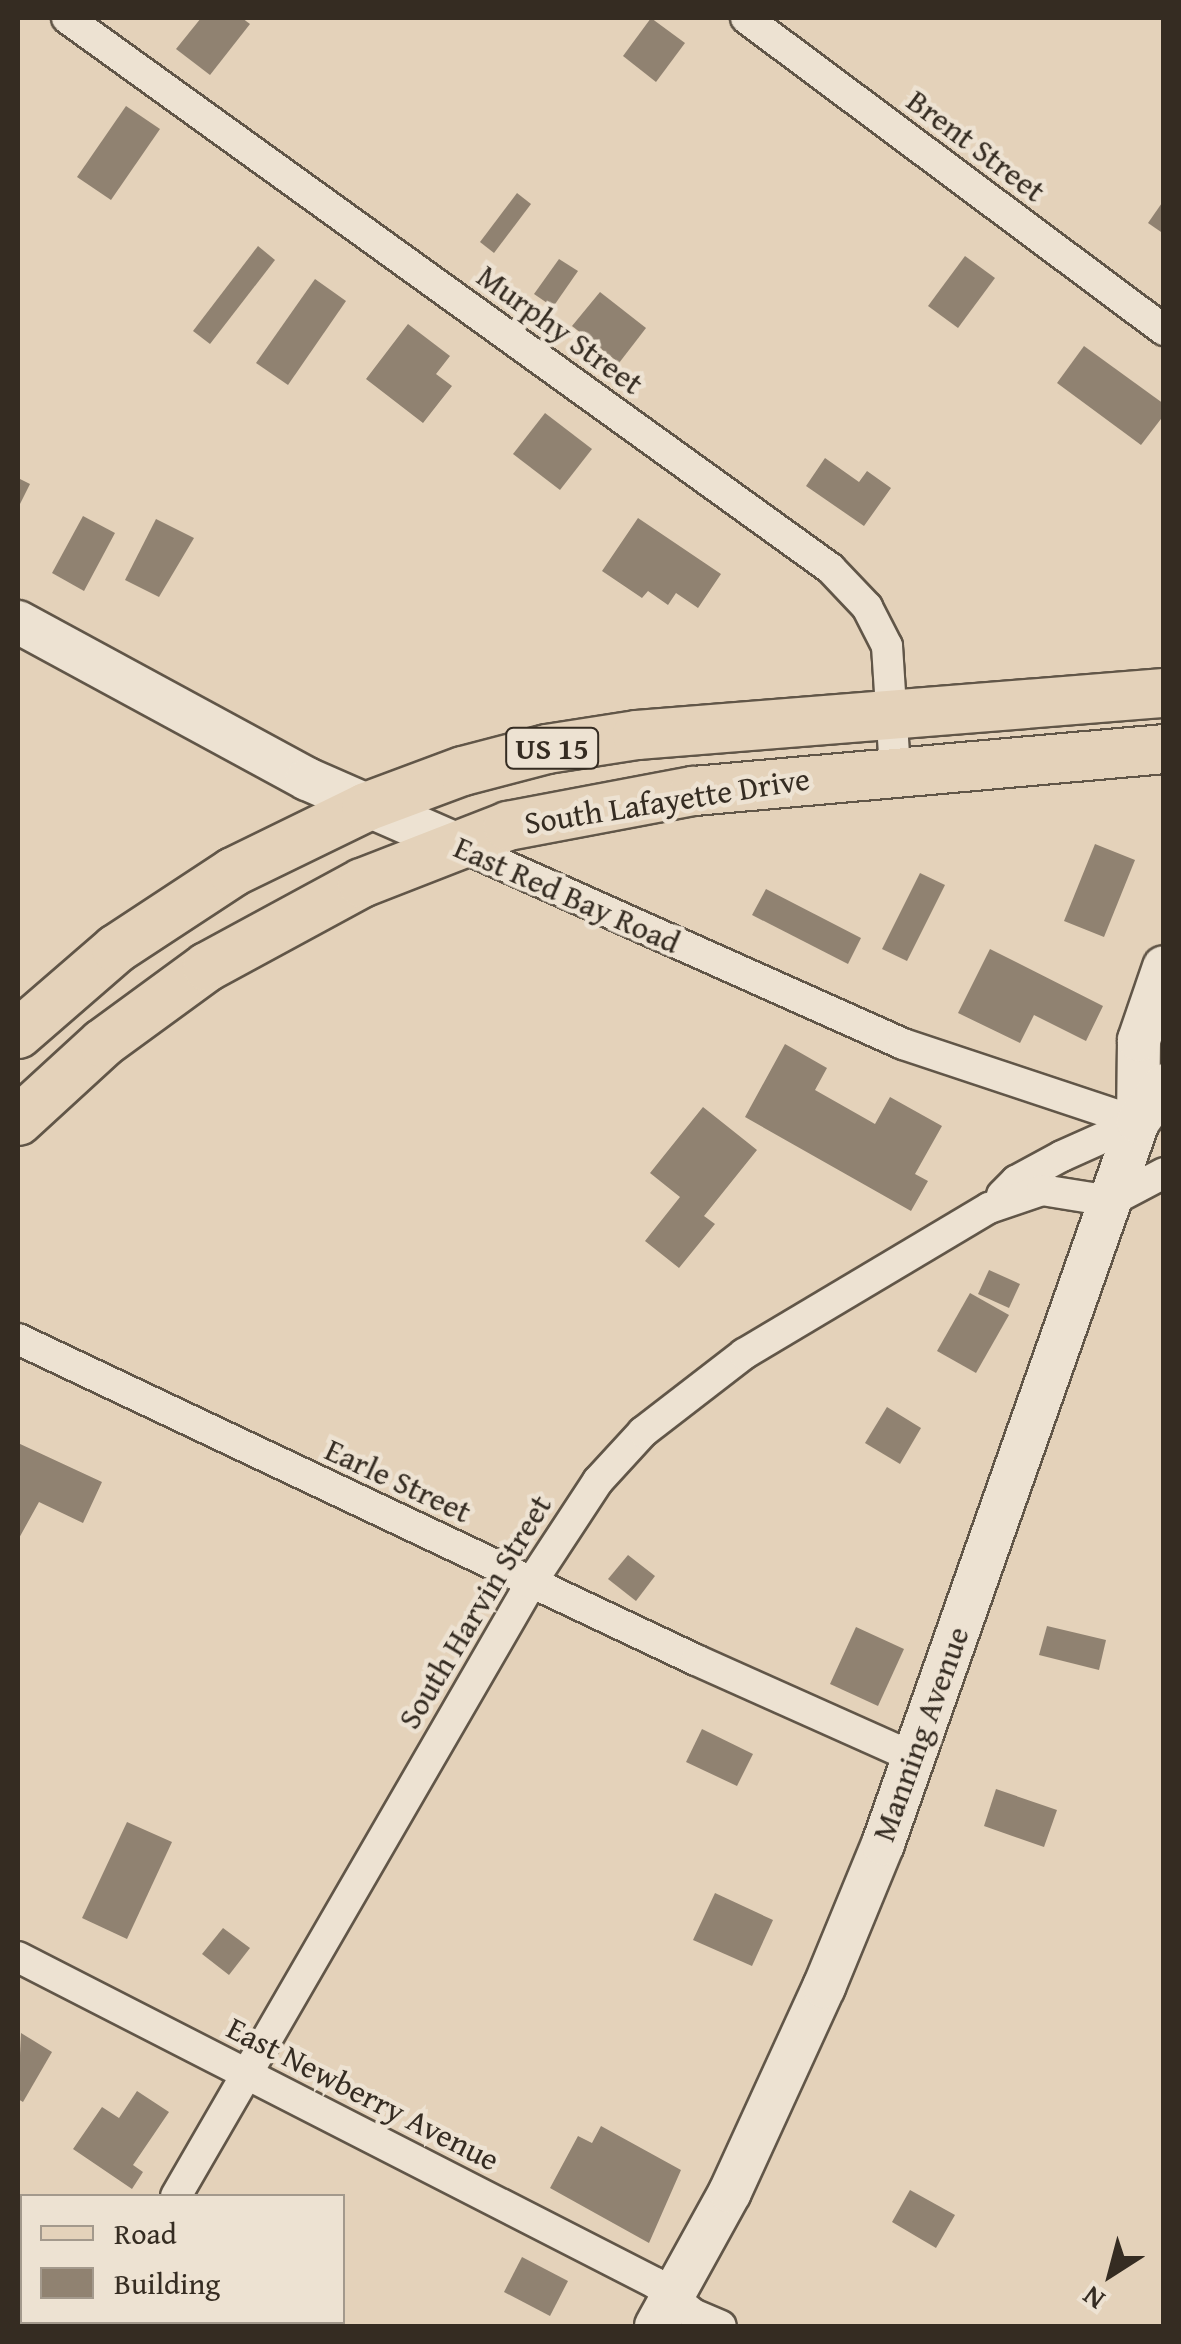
<!DOCTYPE html>
<style>
body{margin:0}
#map{position:relative;width:1181px;height:2344px;overflow:hidden;background:#e4d2ba;font-family:"Gentium Book Plus",serif}
div>[style]{position:absolute}
[style*='--x']{left:calc(var(--x)*1px);top:calc(var(--y)*1px);width:calc(var(--w)*1px);rotate:calc(var(--a)*1deg)}
.building>*{inset:0;background:#908271}
.roads{filter:drop-shadow(2px 0 #615648) drop-shadow(-2px 0 #615648) drop-shadow(0 2px #615648) drop-shadow(0 -2px #615648)}
.street>*{height:30px;margin:-15px;padding:0 15px;transform-origin:15px;border-radius:15px;background:#ede2d2}
.secondary>*{height:42px;margin:-21px;padding:0 21px;transform-origin:21px;border-radius:21px;background:#ede2d2}
.primary>*{height:48px;margin:-24px;padding:0 24px;transform-origin:24px;border-radius:24px;background:#e4d2ba}
span{translate:-50% -50%;white-space:nowrap;text-align:center;line-height:1.15;-webkit-text-stroke:9px #ede2d2;paint-order:stroke}
.shield-label span{padding:2px 8px;background:#ede2d2;border:2px solid;border-radius:8px;-webkit-text-stroke-width:0}
.shield-label{font-size:30px;color:#352c22;font-weight:700}
.street-label{font-size:32px;color:#352c22}
.frame{position:absolute;inset:0;border:20px solid #352c22;pointer-events:none}
.legend{position:absolute;left:20px;top:2194px;width:325px;height:130px;box-sizing:border-box;background:#ede2d2;border:2px solid #a3998c;margin:0;padding:12px 18px;list-style:none;font-size:30px;color:#352c22}
.legend li{display:flex;align-items:center;gap:20px;height:50px}
.legend b{width:50px;border:2px solid #a3998c}
.north{position:absolute;left:1061px;top:2224px;width:100px;height:100px;-webkit-text-stroke:8px #ede2d2;paint-order:stroke;rotate:216deg;font-size:28px;font-weight:700;line-height:40px;text-align:center;color:#352c22}
.north::after{content:'';display:block;margin:auto;width:35px;height:45px;background:#352c22;clip-path:polygon(50% 0,100% 100%,50% 72%,0 100%)}
</style>
<div id="map">
<div class="building">
<div style="clip-path:polygon(201px 18px,242px 18px,250px 24px,210px 75px,176px 49px)"></div>
<div style="clip-path:polygon(651px 18px,685px 43px,656px 82px,623px 56px)"></div>
<div style="clip-path:polygon(126px 106px,160px 129px,111px 200px,77px 177px)"></div>
<div style="clip-path:polygon(517px 193px,531px 204px,494px 253px,480px 242px)"></div>
<div style="clip-path:polygon(1164px 200px,1164px 234px,1148px 223px)"></div>
<div style="clip-path:polygon(258px 246px,275px 260px,210px 344px,193px 331px)"></div>
<div style="clip-path:polygon(965px 256px,995px 278px,958px 328px,928px 306px)"></div>
<div style="clip-path:polygon(559px 259px,578px 271px,553px 307px,534px 294px)"></div>
<div style="clip-path:polygon(315px 279px,346px 301px,288px 385px,256px 363px)"></div>
<div style="clip-path:polygon(600px 292px,646px 328px,619px 363px,572px 326px)"></div>
<div style="clip-path:polygon(408px 324px,450px 356px,436px 374px,452px 386px,423px 423px,366px 379px)"></div>
<div style="clip-path:polygon(1084px 346px,1164px 404px,1164px 415px,1141px 445px,1057px 383px)"></div>
<div style="clip-path:polygon(545px 413px,592px 449px,560px 490px,513px 454px)"></div>
<div style="clip-path:polygon(825px 458px,859px 482px,867px 471px,891px 488px,864px 526px,806px 486px)"></div>
<div style="clip-path:polygon(18px 478px,30px 484px,18px 508px)"></div>
<div style="clip-path:polygon(83px 516px,115px 533px,84px 591px,52px 573px)"></div>
<div style="clip-path:polygon(638px 518px,721px 574px,698px 608px,676px 593px,668px 605px,648px 591px,642px 598px,602px 571px)"></div>
<div style="clip-path:polygon(156px 519px,194px 538px,159px 597px,125px 580px)"></div>
<div style="clip-path:polygon(1095px 844px,1135px 860px,1104px 937px,1064px 921px)"></div>
<div style="clip-path:polygon(920px 873px,945px 885px,907px 961px,882px 949px)"></div>
<div style="clip-path:polygon(766px 889px,861px 938px,848px 964px,752px 915px)"></div>
<div style="clip-path:polygon(990px 949px,1103px 1006px,1086px 1041px,1034px 1015px,1020px 1043px,958px 1013px)"></div>
<div style="clip-path:polygon(785px 1044px,827px 1068px,815px 1090px,875px 1124px,890px 1097px,942px 1126px,915px 1174px,928px 1181px,911px 1211px,745px 1117px)"></div>
<div style="clip-path:polygon(703px 1107px,757px 1150px,704px 1216px,715px 1224px,679px 1268px,645px 1241px,680px 1197px,650px 1173px)"></div>
<div style="clip-path:polygon(989px 1270px,1020px 1284px,1009px 1308px,978px 1294px)"></div>
<div style="clip-path:polygon(970px 1293px,1009px 1315px,976px 1373px,937px 1351px)"></div>
<div style="clip-path:polygon(887px 1407px,921px 1428px,900px 1464px,865px 1443px)"></div>
<div style="clip-path:polygon(18px 1443px,102px 1482px,83px 1523px,39px 1502px,18px 1540px)"></div>
<div style="clip-path:polygon(628px 1555px,655px 1576px,636px 1601px,608px 1579px)"></div>
<div style="clip-path:polygon(1047px 1626px,1106px 1640px,1099px 1670px,1039px 1655px)"></div>
<div style="clip-path:polygon(856px 1627px,904px 1649px,878px 1706px,830px 1684px)"></div>
<div style="clip-path:polygon(702px 1729px,753px 1754px,737px 1786px,686px 1762px)"></div>
<div style="clip-path:polygon(996px 1789px,1057px 1810px,1044px 1847px,984px 1826px)"></div>
<div style="clip-path:polygon(127px 1822px,172px 1842px,127px 1939px,82px 1918px)"></div>
<div style="clip-path:polygon(715px 1893px,773px 1920px,752px 1966px,693px 1940px)"></div>
<div style="clip-path:polygon(223px 1928px,250px 1948px,229px 1975px,202px 1954px)"></div>
<div style="clip-path:polygon(21px 2033px,52px 2052px,23px 2102px,18px 2099px)"></div>
<div style="clip-path:polygon(137px 2091px,169px 2112px,133px 2165px,143px 2172px,132px 2189px,73px 2149px,102px 2107px,119px 2118px)"></div>
<div style="clip-path:polygon(601px 2126px,681px 2170px,649px 2243px,550px 2188px,578px 2136px,592px 2143px)"></div>
<div style="clip-path:polygon(910px 2190px,955px 2215px,936px 2248px,892px 2222px)"></div>
<div style="clip-path:polygon(522px 2257px,568px 2281px,550px 2316px,504px 2292px)"></div>
<div style="clip-path:polygon(205px 2322px,249px 2322px,246px 2326px,201px 2326px)"></div>
</div>
<div class="roads">
<div class="street">
<div style="--x:67;--y:18;--w:941;--a:35.79"></div>
<div style="--x:830;--y:568;--w:54;--a:46.5"></div>
<div style="--x:867;--y:607;--w:44;--a:62.9"></div>
<div style="--x:887;--y:646;--w:125;--a:86.3"></div>
<div style="--x:746;--y:18;--w:522;--a:36.74"></div>
<div style="--x:456;--y:844;--w:490;--a:24.1"></div>
<div style="--x:903;--y:1044;--w:248;--a:18.4"></div>
<div style="--x:1002;--y:1195;--w:20;--a:-45"></div>
<div style="--x:1016;--y:1181;--w:52;--a:-28.5"></div>
<div style="--x:1062;--y:1156;--w:83;--a:-24.1"></div>
<div style="--x:18;--y:1339;--w:750;--a:25.34"></div>
<div style="--x:696;--y:1660;--w:240;--a:24.1"></div>
<div style="--x:18;--y:1957;--w:716;--a:27.1"></div>
<div style="--x:655;--y:2283;--w:49;--a:39.2"></div>
<div style="--x:693;--y:2314;--w:30;--a:23"></div>
<div style="--x:176;--y:2196;--w:708;--a:-59.92"></div>
<div style="--x:531;--y:1583;--w:122;--a:-56.7"></div>
<div style="--x:598;--y:1481;--w:67;--a:-47.4"></div>
<div style="--x:643;--y:1432;--w:128;--a:-37.7"></div>
<div style="--x:744;--y:1354;--w:285;--a:-30.8"></div>
<div style="--x:989;--y:1208;--w:56;--a:-18.8"></div>
<div style="--x:1042;--y:1190;--w:70;--a:9.1"></div>
<div style="--x:1111;--y:1201;--w:60;--a:-27.8"></div>
<div style="--x:101;--y:2326;--w:4;--a:-63"></div>
</div>
<div class="secondary">
<div style="--x:18;--y:622;--w:329;--a:28.5"></div>
<div style="--x:307;--y:779;--w:163;--a:23.6"></div>
<div style="--x:1138;--y:1122;--w:82;--a:-89.3"></div>
<div style="--x:1139;--y:1040;--w:77;--a:-71.1"></div>
<div style="--x:656;--y:2326;--w:153;--a:-61.1"></div>
<div style="--x:730;--y:2192;--w:226;--a:-65.4"></div>
<div style="--x:824;--y:1987;--w:155;--a:-67.6"></div>
<div style="--x:883;--y:1844;--w:766;--a:-70.55"></div>
<div style="--x:1138;--y:1122;--w:45;--a:-54.9"></div>
</div>
<div class="primary">
<div style="--x:18;--y:1034;--w:130;--a:-40.9"></div>
<div style="--x:116;--y:949;--w:140;--a:-33.3"></div>
<div style="--x:233;--y:872;--w:148;--a:-26"></div>
<div style="--x:366;--y:807;--w:103;--a:-20.4"></div>
<div style="--x:463;--y:771;--w:87;--a:-14.7"></div>
<div style="--x:547;--y:749;--w:91;--a:-8.8"></div>
<div style="--x:637;--y:735;--w:529;--a:-4.56"></div>
<div style="--x:18;--y:1121;--w:115;--a:-42.5"></div>
<div style="--x:103;--y:1043;--w:129;--a:-36.2"></div>
<div style="--x:207;--y:967;--w:176;--a:-28.5"></div>
<div style="--x:362;--y:883;--w:157;--a:-21.3"></div>
<div style="--x:508;--y:826;--w:189;--a:-10.7"></div>
<div style="--x:694;--y:791;--w:472;--a:-5.1"></div>
</div>
</div>
<div class="shield-label">
<span style="left:552px;top:748px">US 15</span>
</div>
<div class="street-label">
<span style="left:976px;top:146px;rotate:37deg">Brent Street</span>
<span style="left:560px;top:330px;rotate:36deg">Murphy Street</span>
<span style="left:667px;top:801px;rotate:-9deg">South Lafayette Drive</span>
<span style="left:567px;top:895px;rotate:24deg">East Red Bay Road</span>
<span style="left:398px;top:1481px;rotate:25deg">Earle Street</span>
<span style="left:475px;top:1612px;rotate:-59deg">South Harvin Street</span>
<span style="left:921px;top:1734px;rotate:-70deg">Manning Avenue</span>
<span style="left:363px;top:2094px;rotate:27deg">East Newberry Avenue</span>
</div>
<div class="frame"></div>
<ul class="legend">
<li><b style="height:12px;background:#e4d2ba"></b>Road</li>
<li><b style="height:28px;background:#908271"></b>Building</li>
</ul>
<div class="north">N</div>
</div>
